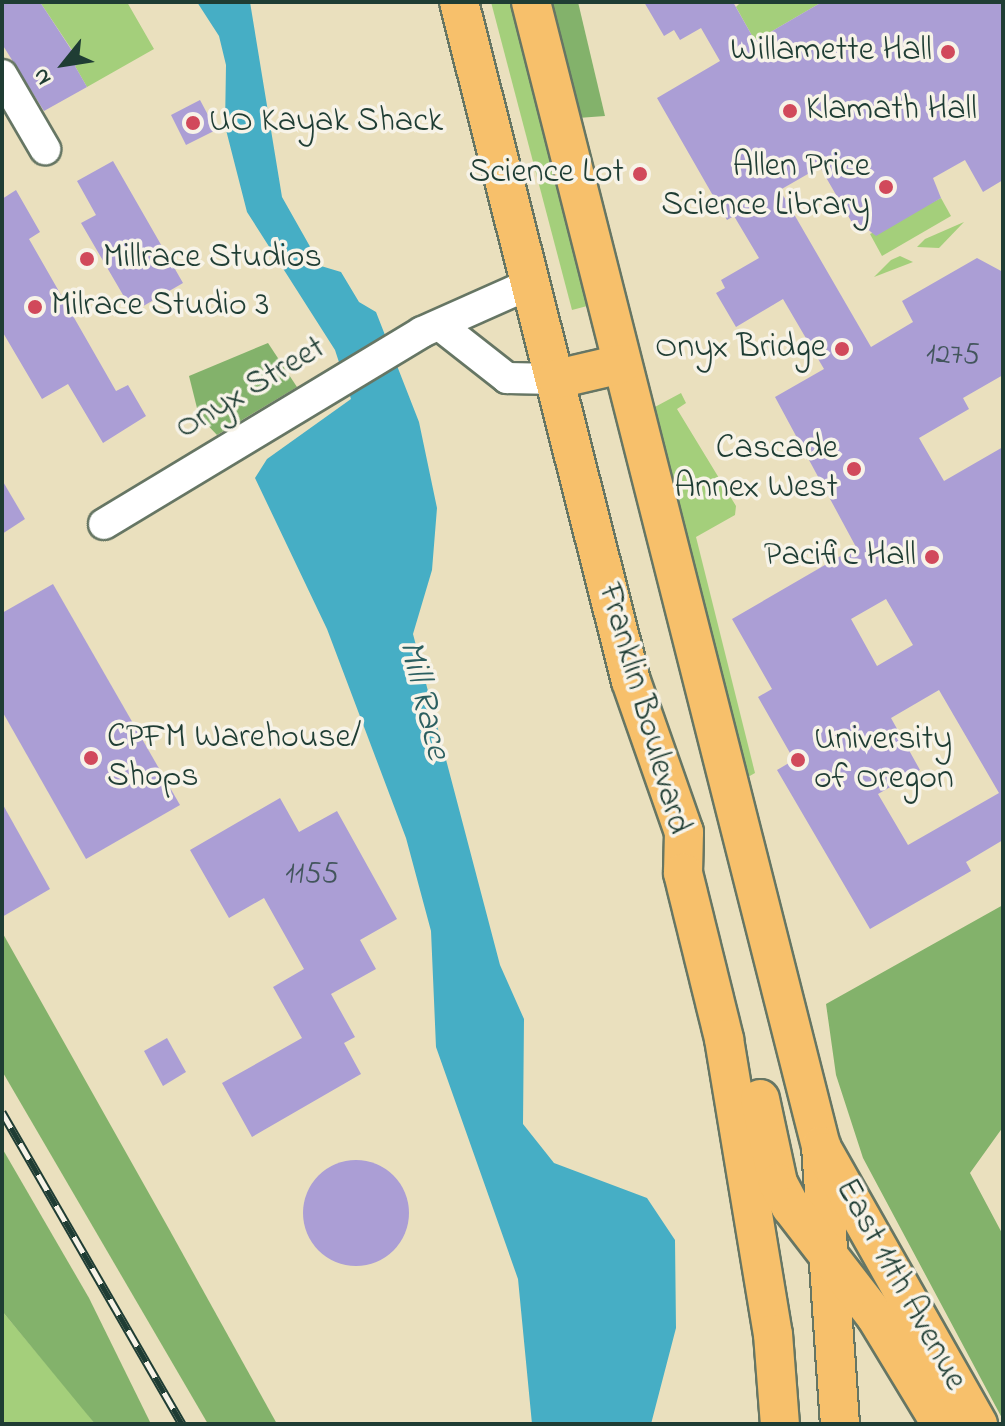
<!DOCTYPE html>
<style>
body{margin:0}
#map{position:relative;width:1005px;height:1426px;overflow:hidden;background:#eae0be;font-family:"Indie Flower",sans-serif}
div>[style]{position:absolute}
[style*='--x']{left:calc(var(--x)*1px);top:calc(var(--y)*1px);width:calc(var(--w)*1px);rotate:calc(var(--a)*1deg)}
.green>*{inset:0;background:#a4cf7b}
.forest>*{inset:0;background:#83b26b}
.water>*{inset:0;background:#46aec5}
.building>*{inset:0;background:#ab9ed5}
.round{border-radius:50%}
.roads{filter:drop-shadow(2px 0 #667664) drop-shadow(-2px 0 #667664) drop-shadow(0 2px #667664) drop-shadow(0 -2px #667664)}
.minor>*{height:30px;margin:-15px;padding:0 15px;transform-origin:15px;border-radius:15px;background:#fff}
.major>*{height:38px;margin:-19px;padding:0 19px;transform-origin:19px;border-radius:19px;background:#f7c06b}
.rail>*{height:9px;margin-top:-4.5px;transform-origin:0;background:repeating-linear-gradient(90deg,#f7f3e8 0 18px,#1f3d34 0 36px);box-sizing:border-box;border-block:2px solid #1f3d34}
.dots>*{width:22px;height:22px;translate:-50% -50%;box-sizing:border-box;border:4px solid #f7f3e8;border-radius:50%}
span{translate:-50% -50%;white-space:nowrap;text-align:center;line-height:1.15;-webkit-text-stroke:7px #f7f3e8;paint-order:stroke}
.number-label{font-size:30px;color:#42555c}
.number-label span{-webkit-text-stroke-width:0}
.poi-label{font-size:34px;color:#1f3d34}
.right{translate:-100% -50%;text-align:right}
.left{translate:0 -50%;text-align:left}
.street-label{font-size:34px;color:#1f3d34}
.water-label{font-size:36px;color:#2b5f60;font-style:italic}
.frame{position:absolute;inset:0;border:4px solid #1f3d34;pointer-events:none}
.north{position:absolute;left:24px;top:24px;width:80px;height:80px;-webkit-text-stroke:6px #f7f3e8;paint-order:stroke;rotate:240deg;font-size:22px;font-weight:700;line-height:32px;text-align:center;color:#1f3d34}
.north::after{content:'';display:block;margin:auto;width:28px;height:36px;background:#1f3d34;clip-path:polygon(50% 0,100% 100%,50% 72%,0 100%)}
</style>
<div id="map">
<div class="green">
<div style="clip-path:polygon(40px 2px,127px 2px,154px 49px,87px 87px,75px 66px,80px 62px)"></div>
<div style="clip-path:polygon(491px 2px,514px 2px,591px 305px,572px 310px)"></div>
<div style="clip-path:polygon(741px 2px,822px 2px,755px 41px,736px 7px)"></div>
<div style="clip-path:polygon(941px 198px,951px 216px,882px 256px,870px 234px)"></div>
<div style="clip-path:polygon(964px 222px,939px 248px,917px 247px,925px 239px)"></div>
<div style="clip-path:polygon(900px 256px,913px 262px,874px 277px,891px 260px)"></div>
<div style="clip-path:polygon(681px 393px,686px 403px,677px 409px,736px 506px,735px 515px,696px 537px,755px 773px,748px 777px,653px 408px)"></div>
<div style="clip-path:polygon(2px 1311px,82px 1407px,95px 1424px,2px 1424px)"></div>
</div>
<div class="forest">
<div style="clip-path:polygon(552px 2px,578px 2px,605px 116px,578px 118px)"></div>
<div style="clip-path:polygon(268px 343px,297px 387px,217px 435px,199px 416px,189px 376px)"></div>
<div style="clip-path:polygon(1003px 905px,1003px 1127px,970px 1173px,1003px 1235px,1003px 1420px,863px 1158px,836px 1075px,826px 1004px)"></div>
<div style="clip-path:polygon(2px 932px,169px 1229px,277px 1424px,208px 1424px,2px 1071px)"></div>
<div style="clip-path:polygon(2px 1148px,89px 1298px,151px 1424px,95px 1424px,2px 1311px)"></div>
</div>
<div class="water">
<div style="clip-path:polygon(197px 2px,250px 2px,282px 197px,321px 266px,341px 272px,359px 302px,376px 312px,419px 422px,437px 508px,432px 570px,413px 634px,500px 965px,524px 1019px,523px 1124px,554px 1163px,647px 1198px,675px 1240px,676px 1328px,651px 1424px,532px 1424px,518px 1279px,436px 1047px,431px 931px,406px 838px,327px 629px,255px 478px,267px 459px,351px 399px,335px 350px,247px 212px,225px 126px,226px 65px,219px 36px)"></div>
</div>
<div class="building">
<div style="clip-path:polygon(2px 2px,40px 2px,80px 63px,75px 66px,87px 87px,44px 111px,2px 44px)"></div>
<div style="clip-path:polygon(evenodd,644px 2px,733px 2px,755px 41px,822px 2px,1003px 2px,1003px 180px,983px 192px,965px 160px,933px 178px,941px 198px,876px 236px,866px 228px,858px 233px,820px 167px,780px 190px,871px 347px,913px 322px,902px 301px,977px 258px,1003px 272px,1003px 375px,963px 398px,969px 409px,919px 438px,944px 481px,1003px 447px,1003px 840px,966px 862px,971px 871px,870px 929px,777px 770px,794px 760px,758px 697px,772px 689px,732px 619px,856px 547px,775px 397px,824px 369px,783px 299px,736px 327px,716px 293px,725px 288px,721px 280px,759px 258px,734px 216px,727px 220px,657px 98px,720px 61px,701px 28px,680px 40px,674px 30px,664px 36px,644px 2px,886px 599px,913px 645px,877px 666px,851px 619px,886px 599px,644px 2px,939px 690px,999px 793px,908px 845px,878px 794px,920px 770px,891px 718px,939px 690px)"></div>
<div style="clip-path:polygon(200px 100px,216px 130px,186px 145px,171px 115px)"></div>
<div style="clip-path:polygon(113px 161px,183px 283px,133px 312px,81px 223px,96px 215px,77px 181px)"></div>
<div style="clip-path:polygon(16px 190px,40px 232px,29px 239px,116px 391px,128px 385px,146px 416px,103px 443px,68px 384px,42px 399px,2px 331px,2px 199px)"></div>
<div style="clip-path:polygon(2px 480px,25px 519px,2px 534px)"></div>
<div style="clip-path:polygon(53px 584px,180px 805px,86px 859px,2px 711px,2px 613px)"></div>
<div style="clip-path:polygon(280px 798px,299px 832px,337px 811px,397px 919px,360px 940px,376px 969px,331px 994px,355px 1037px,344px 1043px,361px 1074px,252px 1137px,222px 1083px,302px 1038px,273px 987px,304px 969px,264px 898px,229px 918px,190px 850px)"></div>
<div style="clip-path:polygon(2px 803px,50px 889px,2px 917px)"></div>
<div style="clip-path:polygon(167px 1038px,186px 1072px,163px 1086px,144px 1051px)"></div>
<div class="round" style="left:303px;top:1160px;width:106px;height:106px"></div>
</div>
<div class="roads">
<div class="minor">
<div style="--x:2;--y:75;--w:86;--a:59.8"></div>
<div style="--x:442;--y:327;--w:83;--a:38.1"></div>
<div style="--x:507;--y:378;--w:50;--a:1.1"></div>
<div style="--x:104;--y:524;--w:371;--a:-31.1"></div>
<div style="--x:422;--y:332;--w:120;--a:-24"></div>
</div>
<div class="major">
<div style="--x:459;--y:2;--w:700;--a:75.79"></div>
<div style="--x:631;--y:681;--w:160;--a:70.7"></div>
<div style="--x:684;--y:832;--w:41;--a:91.4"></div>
<div style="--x:683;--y:873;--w:171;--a:76.1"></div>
<div style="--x:724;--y:1039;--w:299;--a:80.6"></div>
<div style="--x:773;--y:1334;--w:90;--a:85.6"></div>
<div style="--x:531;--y:2;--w:1180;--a:75.78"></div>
<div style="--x:821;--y:1146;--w:279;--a:86.1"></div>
<div style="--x:557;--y:379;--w:66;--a:-13.2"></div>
<div style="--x:760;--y:1099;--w:86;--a:77.9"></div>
<div style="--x:778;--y:1183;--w:27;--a:62"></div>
<div style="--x:791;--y:1207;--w:139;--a:52.3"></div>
<div style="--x:876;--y:1317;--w:125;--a:58.7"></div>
<div style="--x:824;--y:1152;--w:313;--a:60.5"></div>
</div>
</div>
<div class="rail">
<div style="--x:2;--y:1112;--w:360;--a:60"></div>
</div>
<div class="dots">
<div style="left:948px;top:52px;background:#d1495b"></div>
<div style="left:790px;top:111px;background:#d1495b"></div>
<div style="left:193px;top:123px;background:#d1495b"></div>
<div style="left:640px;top:174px;background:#d1495b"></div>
<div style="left:886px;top:187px;background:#d1495b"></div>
<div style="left:87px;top:259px;background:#d1495b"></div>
<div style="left:35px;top:307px;background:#d1495b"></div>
<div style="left:842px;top:349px;background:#d1495b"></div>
<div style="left:854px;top:469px;background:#d1495b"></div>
<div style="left:932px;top:557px;background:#d1495b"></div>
<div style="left:91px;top:758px;background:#d1495b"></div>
<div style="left:798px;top:760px;background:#d1495b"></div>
</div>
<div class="number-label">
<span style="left:953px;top:356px">1275</span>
<span style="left:312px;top:875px">1155</span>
</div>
<div class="poi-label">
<span class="right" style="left:932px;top:52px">Willamette Hall</span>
<span class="left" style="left:806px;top:111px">Klamath Hall</span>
<span class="left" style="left:209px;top:123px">UO Kayak Shack</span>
<span class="right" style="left:870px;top:187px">Allen Price<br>Science Library</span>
<span class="right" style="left:624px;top:174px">Science Lot</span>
<span class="left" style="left:103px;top:259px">Millrace Studios</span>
<span class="left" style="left:51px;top:307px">Milrace Studio 3</span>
<span class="right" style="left:826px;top:349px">Onyx Bridge</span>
<span class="right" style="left:838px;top:469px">Cascade<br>Annex West</span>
<span class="right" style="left:916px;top:557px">Pacific Hall</span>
<span class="left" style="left:107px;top:758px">CPFM Warehouse/<br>Shops</span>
<span class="left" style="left:814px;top:760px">University<br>of Oregon</span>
</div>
<div class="street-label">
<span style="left:251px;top:389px;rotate:-31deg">Onyx Street</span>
<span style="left:643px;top:709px;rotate:74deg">Franklin Boulevard</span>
<span style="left:900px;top:1285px;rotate:61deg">East 11th Avenue</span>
</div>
<div class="water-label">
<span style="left:423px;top:700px;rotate:76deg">Mill Race</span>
</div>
<div class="frame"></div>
<div class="north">N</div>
</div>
